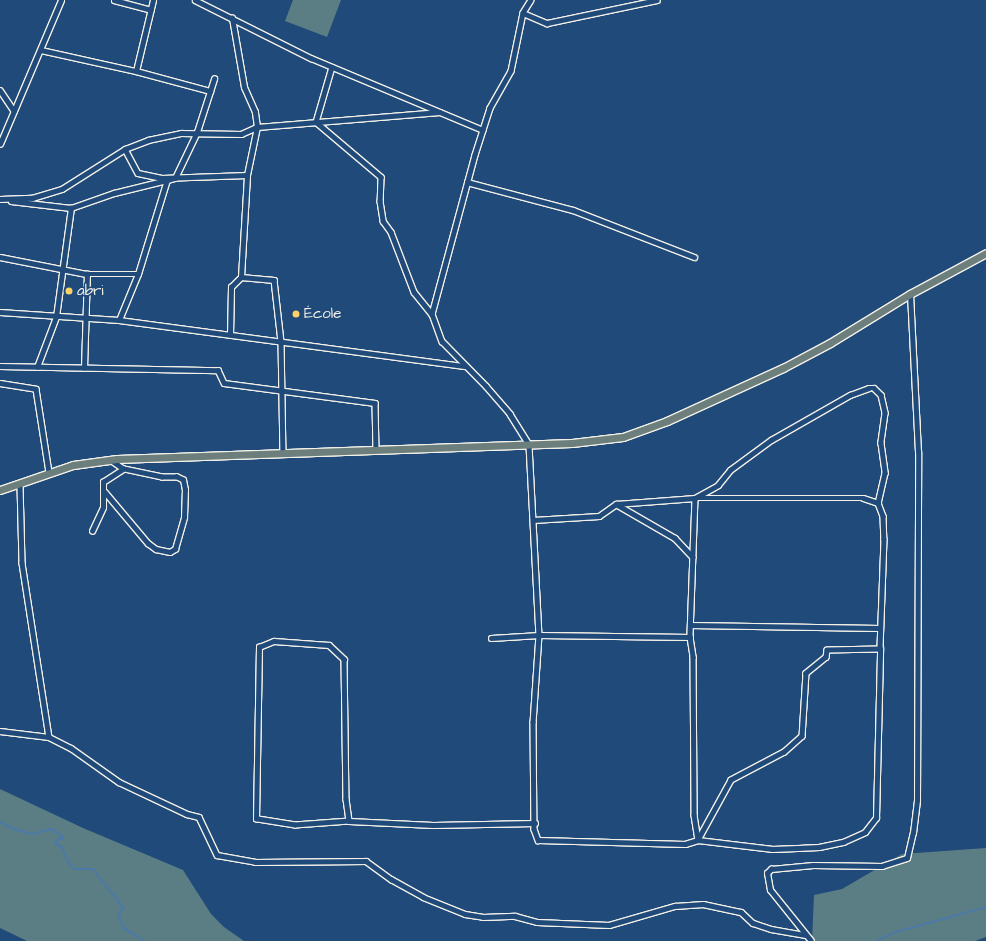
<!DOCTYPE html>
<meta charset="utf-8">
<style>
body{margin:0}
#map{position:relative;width:986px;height:941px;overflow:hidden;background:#1f4a7a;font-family:"Architects Daughter",sans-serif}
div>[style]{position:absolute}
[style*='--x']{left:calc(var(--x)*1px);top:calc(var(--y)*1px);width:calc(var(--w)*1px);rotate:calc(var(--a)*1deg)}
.green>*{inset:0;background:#5a7e84}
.stream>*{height:1.5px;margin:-0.75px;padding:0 0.75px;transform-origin:0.75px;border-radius:0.75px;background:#4c79a8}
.roads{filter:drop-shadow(1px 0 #f4f1e8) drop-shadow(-1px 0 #f4f1e8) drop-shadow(0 1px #f4f1e8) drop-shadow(0 -1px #f4f1e8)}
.minor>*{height:4.5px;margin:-2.25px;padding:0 2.25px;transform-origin:2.25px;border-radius:2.25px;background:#1f4a7a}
.primary>*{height:7px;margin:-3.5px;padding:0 3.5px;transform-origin:3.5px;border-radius:3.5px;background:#6c7f7c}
.dots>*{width:11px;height:11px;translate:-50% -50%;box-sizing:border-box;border:2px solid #1f4a7a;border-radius:50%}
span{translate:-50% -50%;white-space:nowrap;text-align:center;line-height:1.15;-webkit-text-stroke:3px #1f4a7a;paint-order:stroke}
.poi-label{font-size:15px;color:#f4f1e8}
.left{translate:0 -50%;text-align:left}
</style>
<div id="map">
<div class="green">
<div style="clip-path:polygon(293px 0,341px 0,327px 37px,285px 21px)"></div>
<div style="clip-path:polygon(0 789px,83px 828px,183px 870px,211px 914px,224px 927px,244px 941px,27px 941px,0 928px)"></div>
<div style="clip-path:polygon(986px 848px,986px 937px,975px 941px,812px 941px,814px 895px,842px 889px,902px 854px)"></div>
</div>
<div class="stream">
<div style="--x:0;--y:822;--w:16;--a:27"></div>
<div style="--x:14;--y:829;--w:20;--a:15"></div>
<div style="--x:33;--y:834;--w:20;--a:-15"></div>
<div style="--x:52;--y:829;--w:12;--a:35"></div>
<div style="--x:62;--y:836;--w:3;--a:72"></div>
<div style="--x:63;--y:839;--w:7;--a:164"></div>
<div style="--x:56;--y:841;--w:3;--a:90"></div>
<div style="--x:56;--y:844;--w:7;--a:27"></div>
<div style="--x:62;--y:847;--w:17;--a:66"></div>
<div style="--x:69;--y:863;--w:8;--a:45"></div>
<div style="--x:75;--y:869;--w:18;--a:0"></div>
<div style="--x:93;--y:869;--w:50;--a:51.5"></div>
<div style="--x:124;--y:908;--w:8;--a:130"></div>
<div style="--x:119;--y:914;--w:15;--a:70"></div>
<div style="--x:124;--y:928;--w:25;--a:32"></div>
<div style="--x:877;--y:941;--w:18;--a:-27"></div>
<div style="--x:893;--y:933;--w:97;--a:-15.6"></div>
</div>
<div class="roads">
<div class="minor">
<div style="--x:114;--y:0;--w:38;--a:15"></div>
<div style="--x:195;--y:0;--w:130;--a:26.6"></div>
<div style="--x:311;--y:58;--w:186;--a:22.7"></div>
<div style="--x:531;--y:0;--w:15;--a:122"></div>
<div style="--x:523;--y:13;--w:59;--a:101.7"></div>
<div style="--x:511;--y:71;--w:43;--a:119.6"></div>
<div style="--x:490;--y:108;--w:49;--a:107.7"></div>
<div style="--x:475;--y:155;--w:165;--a:105.1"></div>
<div style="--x:432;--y:314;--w:29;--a:70"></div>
<div style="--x:442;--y:341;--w:63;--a:45.6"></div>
<div style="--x:486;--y:386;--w:37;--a:49"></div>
<div style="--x:510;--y:414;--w:36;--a:58"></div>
<div style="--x:529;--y:445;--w:190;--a:87"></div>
<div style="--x:539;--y:635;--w:87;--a:93.9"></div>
<div style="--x:533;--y:722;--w:107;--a:89.5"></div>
<div style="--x:534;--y:829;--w:12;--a:70"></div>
<div style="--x:538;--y:840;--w:147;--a:1.6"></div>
<div style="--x:685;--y:844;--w:14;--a:-17"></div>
<div style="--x:698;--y:840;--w:75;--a:6.9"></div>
<div style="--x:772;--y:849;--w:47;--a:-2.4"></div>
<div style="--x:819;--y:847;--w:25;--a:-12"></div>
<div style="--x:843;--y:842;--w:24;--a:-24"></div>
<div style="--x:865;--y:832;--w:18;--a:-52"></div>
<div style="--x:876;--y:818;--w:169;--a:-88.6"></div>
<div style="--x:523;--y:13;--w:26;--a:23"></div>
<div style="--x:547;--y:23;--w:112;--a:-11.8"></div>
<div style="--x:41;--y:50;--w:97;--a:12.5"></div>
<div style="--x:136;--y:71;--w:77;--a:15.1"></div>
<div style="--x:332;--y:67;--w:57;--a:106.2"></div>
<div style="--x:316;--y:122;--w:85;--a:40.2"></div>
<div style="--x:381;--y:177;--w:24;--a:92"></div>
<div style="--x:380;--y:201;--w:20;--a:81"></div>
<div style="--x:383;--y:221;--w:14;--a:54"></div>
<div style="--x:391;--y:232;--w:64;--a:69"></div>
<div style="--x:414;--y:292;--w:28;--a:51"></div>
<div style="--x:136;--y:71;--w:73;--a:-76.5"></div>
<div style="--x:0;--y:90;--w:25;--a:56"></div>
<div style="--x:0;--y:144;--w:156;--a:-67"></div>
<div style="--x:125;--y:149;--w:27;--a:62"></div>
<div style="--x:138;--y:173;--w:25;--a:12"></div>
<div style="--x:162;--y:178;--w:85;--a:-2"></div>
<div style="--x:467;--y:182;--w:110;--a:14.8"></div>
<div style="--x:573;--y:210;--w:130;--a:21.2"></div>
<div style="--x:0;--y:199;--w:32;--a:-2"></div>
<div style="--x:32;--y:198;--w:31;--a:-17"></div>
<div style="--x:62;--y:189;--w:75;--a:-32.4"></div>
<div style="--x:125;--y:149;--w:25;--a:-21"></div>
<div style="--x:148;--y:140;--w:34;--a:-12"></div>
<div style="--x:181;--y:133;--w:60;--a:1"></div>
<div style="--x:241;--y:134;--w:17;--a:-24"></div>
<div style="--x:257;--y:127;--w:183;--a:-4.7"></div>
<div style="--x:11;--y:201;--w:60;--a:6.7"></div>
<div style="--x:71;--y:208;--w:46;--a:-19.2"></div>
<div style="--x:114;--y:193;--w:55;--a:-13.8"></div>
<div style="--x:0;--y:257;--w:89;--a:11.1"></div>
<div style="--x:87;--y:274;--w:51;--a:0"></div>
<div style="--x:241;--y:277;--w:33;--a:5"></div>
<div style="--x:274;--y:280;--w:61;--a:83.5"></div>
<div style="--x:281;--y:341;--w:112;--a:89"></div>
<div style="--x:0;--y:312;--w:119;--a:3.8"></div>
<div style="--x:119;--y:320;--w:350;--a:7.6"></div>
<div style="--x:119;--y:320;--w:50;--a:-67.6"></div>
<div style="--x:138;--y:274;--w:98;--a:-72.9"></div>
<div style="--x:167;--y:180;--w:8;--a:-14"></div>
<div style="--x:175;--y:178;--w:51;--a:-64.4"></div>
<div style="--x:197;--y:132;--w:56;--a:-72.2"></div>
<div style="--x:230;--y:335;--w:48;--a:-88.8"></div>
<div style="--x:231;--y:287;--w:14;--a:-45"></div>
<div style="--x:241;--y:277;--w:102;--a:-86.6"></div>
<div style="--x:247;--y:175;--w:49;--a:-78.2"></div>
<div style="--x:257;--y:127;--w:15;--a:-98"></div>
<div style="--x:255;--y:112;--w:27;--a:-114"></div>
<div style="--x:244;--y:87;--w:70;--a:-99.9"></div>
<div style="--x:0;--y:366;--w:218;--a:1.1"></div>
<div style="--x:218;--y:370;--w:14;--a:65"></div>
<div style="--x:224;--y:383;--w:152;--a:7.5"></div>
<div style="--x:375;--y:403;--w:47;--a:88.8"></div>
<div style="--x:37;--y:367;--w:53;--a:-69.2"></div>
<div style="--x:56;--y:317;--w:110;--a:-82.2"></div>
<div style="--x:84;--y:368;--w:94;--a:-88.2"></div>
<div style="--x:0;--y:383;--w:36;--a:9"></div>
<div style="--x:36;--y:389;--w:84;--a:81.1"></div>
<div style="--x:20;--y:485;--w:78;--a:88.5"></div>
<div style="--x:22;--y:563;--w:176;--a:81.2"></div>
<div style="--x:105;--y:492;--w:67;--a:49.9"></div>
<div style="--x:148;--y:543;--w:10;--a:37"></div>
<div style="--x:156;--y:549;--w:14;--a:12"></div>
<div style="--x:170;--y:552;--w:6;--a:-31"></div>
<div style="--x:175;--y:549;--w:33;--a:-74"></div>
<div style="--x:184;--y:517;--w:27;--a:-88"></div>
<div style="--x:185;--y:490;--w:10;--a:-101"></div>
<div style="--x:183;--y:480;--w:7;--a:-153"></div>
<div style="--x:177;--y:477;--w:15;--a:180"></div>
<div style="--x:162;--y:477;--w:40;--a:-168"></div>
<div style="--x:695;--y:498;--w:168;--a:0"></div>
<div style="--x:863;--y:498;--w:16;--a:18"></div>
<div style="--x:878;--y:503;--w:14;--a:69"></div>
<div style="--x:883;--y:516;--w:23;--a:88"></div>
<div style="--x:884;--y:539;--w:110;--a:92.1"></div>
<div style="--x:880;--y:649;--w:53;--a:178.9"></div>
<div style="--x:827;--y:650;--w:7;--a:98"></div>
<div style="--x:826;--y:657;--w:26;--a:141"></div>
<div style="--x:806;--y:673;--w:63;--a:93.6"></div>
<div style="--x:802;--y:736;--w:24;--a:138"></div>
<div style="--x:784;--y:752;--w:60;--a:152.2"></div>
<div style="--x:731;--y:780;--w:68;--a:118.8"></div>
<div style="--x:695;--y:498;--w:26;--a:-29"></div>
<div style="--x:718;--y:485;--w:19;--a:-51"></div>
<div style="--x:730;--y:470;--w:51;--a:-36.2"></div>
<div style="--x:771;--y:440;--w:91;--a:-29.7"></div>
<div style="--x:850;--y:395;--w:20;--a:-20"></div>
<div style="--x:869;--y:388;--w:5;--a:0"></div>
<div style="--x:874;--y:388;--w:10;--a:45"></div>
<div style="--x:881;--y:395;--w:18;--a:77"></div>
<div style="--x:885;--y:413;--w:30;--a:98"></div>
<div style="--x:881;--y:443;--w:30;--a:82"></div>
<div style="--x:885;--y:473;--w:31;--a:103"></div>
<div style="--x:616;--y:504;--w:68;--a:30"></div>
<div style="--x:675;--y:538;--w:26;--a:47"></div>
<div style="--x:533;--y:520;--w:66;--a:-3.5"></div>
<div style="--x:599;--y:516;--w:21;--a:-35"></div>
<div style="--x:616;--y:504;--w:79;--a:-4.3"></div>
<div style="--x:695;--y:498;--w:139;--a:92.1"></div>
<div style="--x:690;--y:637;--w:20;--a:81"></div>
<div style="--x:693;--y:657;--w:158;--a:89.6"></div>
<div style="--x:694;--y:815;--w:25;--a:81"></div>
<div style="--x:92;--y:531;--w:26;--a:-65"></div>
<div style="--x:103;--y:507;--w:25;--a:-90"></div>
<div style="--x:103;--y:482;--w:24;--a:-33"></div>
<div style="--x:123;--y:469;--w:16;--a:-145"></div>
<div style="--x:690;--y:625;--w:189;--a:0.9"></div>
<div style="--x:491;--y:638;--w:48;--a:-3.6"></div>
<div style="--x:539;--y:635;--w:151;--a:0.8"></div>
<div style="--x:0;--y:731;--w:49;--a:7"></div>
<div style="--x:49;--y:737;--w:25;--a:27"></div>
<div style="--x:71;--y:748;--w:59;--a:35.3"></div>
<div style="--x:119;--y:782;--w:75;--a:25.2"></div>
<div style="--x:187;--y:814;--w:12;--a:14"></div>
<div style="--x:199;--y:817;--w:42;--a:64.7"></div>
<div style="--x:217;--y:855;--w:39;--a:10"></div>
<div style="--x:255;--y:862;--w:111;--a:-0.5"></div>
<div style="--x:366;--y:861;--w:31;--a:36"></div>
<div style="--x:391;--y:879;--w:37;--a:29"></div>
<div style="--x:423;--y:897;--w:45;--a:22"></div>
<div style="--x:465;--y:914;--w:18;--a:9"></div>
<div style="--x:483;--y:917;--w:32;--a:-2"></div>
<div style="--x:515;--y:916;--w:23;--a:15"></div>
<div style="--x:537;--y:922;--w:72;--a:2.4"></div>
<div style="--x:609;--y:925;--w:69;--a:-16.1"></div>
<div style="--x:675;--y:906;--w:28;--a:-4"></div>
<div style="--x:703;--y:904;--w:39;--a:12"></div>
<div style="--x:741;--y:912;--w:16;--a:43"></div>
<div style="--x:753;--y:923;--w:19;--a:18"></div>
<div style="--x:771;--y:929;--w:35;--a:10"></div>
<div style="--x:349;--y:821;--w:54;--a:175.8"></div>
<div style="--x:295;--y:825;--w:39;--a:-171"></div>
<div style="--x:256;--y:819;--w:172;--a:-89"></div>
<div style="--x:259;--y:647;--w:16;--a:-22"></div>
<div style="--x:274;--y:641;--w:55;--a:4.2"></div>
<div style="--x:329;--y:645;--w:21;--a:43"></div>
<div style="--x:344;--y:659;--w:140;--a:89.2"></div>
<div style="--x:346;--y:799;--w:22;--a:82"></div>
<div style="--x:349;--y:821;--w:84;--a:2.7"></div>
<div style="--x:433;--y:825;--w:102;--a:-1.1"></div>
<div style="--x:811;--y:941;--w:65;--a:-128.8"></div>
<div style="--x:770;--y:890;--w:17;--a:-100"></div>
<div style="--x:767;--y:873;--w:6;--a:-45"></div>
<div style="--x:771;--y:869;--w:42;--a:-5.4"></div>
<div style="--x:813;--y:865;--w:69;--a:0.8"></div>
<div style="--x:882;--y:866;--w:26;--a:-18"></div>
<div style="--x:907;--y:858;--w:26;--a:-77"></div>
<div style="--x:913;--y:833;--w:33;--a:-83"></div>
<div style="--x:917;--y:800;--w:348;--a:-89.8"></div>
<div style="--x:918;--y:452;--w:158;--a:-92.9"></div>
</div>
<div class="primary">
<div style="--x:0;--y:490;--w:77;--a:-18.9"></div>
<div style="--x:73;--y:465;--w:44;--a:-7.8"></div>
<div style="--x:117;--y:459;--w:455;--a:-2"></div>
<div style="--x:572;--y:443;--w:51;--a:-6.7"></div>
<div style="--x:623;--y:437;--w:47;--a:-20"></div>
<div style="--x:667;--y:421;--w:128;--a:-24.6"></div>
<div style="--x:783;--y:368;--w:53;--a:-28"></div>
<div style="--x:830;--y:343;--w:94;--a:-31.5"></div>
<div style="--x:910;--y:294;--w:86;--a:-28.3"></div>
</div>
</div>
<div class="dots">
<div style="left:69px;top:291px;background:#ffd166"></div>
<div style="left:296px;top:314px;background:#ffd166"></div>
</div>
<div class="poi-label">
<span class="left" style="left:77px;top:291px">abri</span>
<span class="left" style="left:304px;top:314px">École</span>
</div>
</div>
